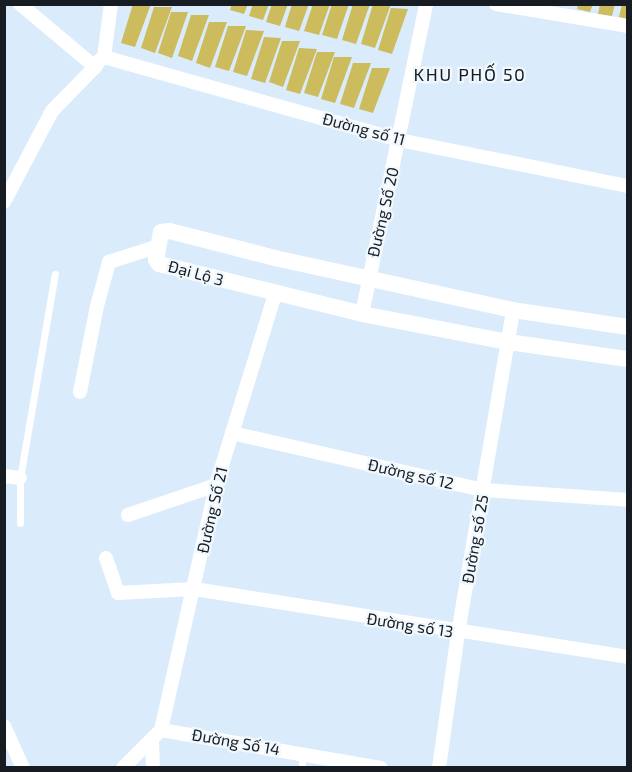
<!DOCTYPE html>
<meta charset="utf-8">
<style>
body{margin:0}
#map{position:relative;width:632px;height:772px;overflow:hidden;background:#daecfc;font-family:"Exo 2",sans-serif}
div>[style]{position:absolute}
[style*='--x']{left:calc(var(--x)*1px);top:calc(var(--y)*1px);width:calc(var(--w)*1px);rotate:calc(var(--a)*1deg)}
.building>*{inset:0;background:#ccbc5d}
.service>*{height:7px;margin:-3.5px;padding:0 3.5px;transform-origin:3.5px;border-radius:3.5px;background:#fff}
.minor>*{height:14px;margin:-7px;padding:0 7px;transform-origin:7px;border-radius:7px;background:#fff}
.tertiary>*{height:16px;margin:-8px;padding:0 8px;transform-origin:8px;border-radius:8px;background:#fff}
span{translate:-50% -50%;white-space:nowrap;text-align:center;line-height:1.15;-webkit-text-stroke:4.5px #f1f8fe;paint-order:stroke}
.street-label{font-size:16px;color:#161c22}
.neighbourhood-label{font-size:18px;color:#161c22;letter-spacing:1.5px}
.frame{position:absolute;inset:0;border:6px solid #161c22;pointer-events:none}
</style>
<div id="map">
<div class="building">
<div style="clip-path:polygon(133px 4px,151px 4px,135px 47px,121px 43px)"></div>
<div style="clip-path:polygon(232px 4px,248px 4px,244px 14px,230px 10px)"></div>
<div style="clip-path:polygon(253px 4px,269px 4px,263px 20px,249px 16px)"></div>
<div style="clip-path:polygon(272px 4px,288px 4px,280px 26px,266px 22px)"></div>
<div style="clip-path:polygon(292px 4px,309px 4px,299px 31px,285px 27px)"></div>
<div style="clip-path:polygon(313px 4px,330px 4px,319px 35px,304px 31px)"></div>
<div style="clip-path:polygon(332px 4px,349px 4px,337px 39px,322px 35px)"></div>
<div style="clip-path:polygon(353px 4px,370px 4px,356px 44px,342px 40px)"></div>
<div style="clip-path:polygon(373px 4px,391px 4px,375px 48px,361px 44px)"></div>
<div style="clip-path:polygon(578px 4px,593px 4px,590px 12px,577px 9px)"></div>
<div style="clip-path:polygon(600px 4px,615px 4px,612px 16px,598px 14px)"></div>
<div style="clip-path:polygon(622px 4px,628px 4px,628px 19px,619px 17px)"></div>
<div style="clip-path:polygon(154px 7px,172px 7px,155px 53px,141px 48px)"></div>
<div style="clip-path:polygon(391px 8px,408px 9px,392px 54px,378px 50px)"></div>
<div style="clip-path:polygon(171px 12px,188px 12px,172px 58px,158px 53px)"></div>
<div style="clip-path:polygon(191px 15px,209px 15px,192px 61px,178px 56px)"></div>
<div style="clip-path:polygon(209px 22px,227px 22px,210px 68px,196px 63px)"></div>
<div style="clip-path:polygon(228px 26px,246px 26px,229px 71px,215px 67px)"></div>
<div style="clip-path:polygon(246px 30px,264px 31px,247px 76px,233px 72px)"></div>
<div style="clip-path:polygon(264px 37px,281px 38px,265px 83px,251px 79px)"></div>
<div style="clip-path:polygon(282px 41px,300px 41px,283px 87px,269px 82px)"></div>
<div style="clip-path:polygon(299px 48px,317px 49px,300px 94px,286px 90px)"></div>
<div style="clip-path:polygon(317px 52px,335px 52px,318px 97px,304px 93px)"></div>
<div style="clip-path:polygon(334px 57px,352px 57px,335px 103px,321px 99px)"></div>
<div style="clip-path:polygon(353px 63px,371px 63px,354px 108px,340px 104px)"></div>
<div style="clip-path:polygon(372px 68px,390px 68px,373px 113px,359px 109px)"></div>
</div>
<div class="service">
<div style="--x:20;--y:523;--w:45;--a:-90"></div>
<div style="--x:20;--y:478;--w:207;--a:-80.3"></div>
<div style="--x:302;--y:754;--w:14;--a:90"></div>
</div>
<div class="minor">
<div style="--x:20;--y:4;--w:98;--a:40"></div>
<div style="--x:95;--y:67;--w:9;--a:-54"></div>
<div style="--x:496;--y:4;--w:134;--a:9.5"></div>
<div style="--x:104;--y:57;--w:306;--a:15.7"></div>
<div style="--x:399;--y:140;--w:234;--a:11.4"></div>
<div style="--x:104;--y:57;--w:53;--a:-82.5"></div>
<div style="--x:4;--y:202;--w:103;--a:-62.2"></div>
<div style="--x:52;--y:111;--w:62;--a:-45.7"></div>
<div style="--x:362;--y:314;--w:317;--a:-78.3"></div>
<div style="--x:80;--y:392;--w:88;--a:-78.8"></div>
<div style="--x:97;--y:306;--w:46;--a:-74.7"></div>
<div style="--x:109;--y:262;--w:52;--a:-17.7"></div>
<div style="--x:232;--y:433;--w:257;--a:12.8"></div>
<div style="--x:483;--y:490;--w:145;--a:3.9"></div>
<div style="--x:4;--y:476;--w:16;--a:7"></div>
<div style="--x:128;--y:515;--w:93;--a:-18.8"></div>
<div style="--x:106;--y:558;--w:37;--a:71"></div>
<div style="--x:118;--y:593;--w:76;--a:-3"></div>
<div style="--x:194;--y:589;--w:439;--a:8.9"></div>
<div style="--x:4;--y:726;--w:46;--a:65.7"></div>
<div style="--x:161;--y:730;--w:223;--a:9.8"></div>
<div style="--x:152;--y:741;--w:27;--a:88"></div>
<div style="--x:123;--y:768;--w:54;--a:-45"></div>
<div style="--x:161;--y:730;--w:251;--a:-77.3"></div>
<div style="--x:216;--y:485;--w:200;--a:-72.8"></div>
<div style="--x:439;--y:768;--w:136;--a:-82"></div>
<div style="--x:458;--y:633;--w:328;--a:-80.3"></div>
</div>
<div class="tertiary">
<div style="--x:628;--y:327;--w:116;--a:-171.6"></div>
<div style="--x:513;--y:310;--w:244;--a:-167.7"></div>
<div style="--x:275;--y:258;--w:108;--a:-165.6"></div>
<div style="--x:170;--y:231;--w:9;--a:174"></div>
<div style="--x:161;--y:232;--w:28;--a:100"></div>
<div style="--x:156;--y:260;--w:5;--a:53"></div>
<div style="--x:159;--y:264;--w:209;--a:13.8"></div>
<div style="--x:362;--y:314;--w:149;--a:10.9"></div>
<div style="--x:508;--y:342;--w:121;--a:8.1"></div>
</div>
<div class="street-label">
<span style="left:364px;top:129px;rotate:15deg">Đường số 11</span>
<span style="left:383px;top:212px;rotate:-77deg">Đường Số 20</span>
<span style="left:196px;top:273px;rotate:15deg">Đại Lộ 3</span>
<span style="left:411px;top:474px;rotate:13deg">Đường số 12</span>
<span style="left:212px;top:510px;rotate:-77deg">Đường Số 21</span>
<span style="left:475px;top:539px;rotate:-80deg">Đường số 25</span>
<span style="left:410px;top:625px;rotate:9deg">Đường số 13</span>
<span style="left:236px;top:742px;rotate:10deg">Đường Số 14</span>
</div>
<div class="neighbourhood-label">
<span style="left:470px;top:74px">KHU PHỐ 50</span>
</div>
<div class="frame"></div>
</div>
